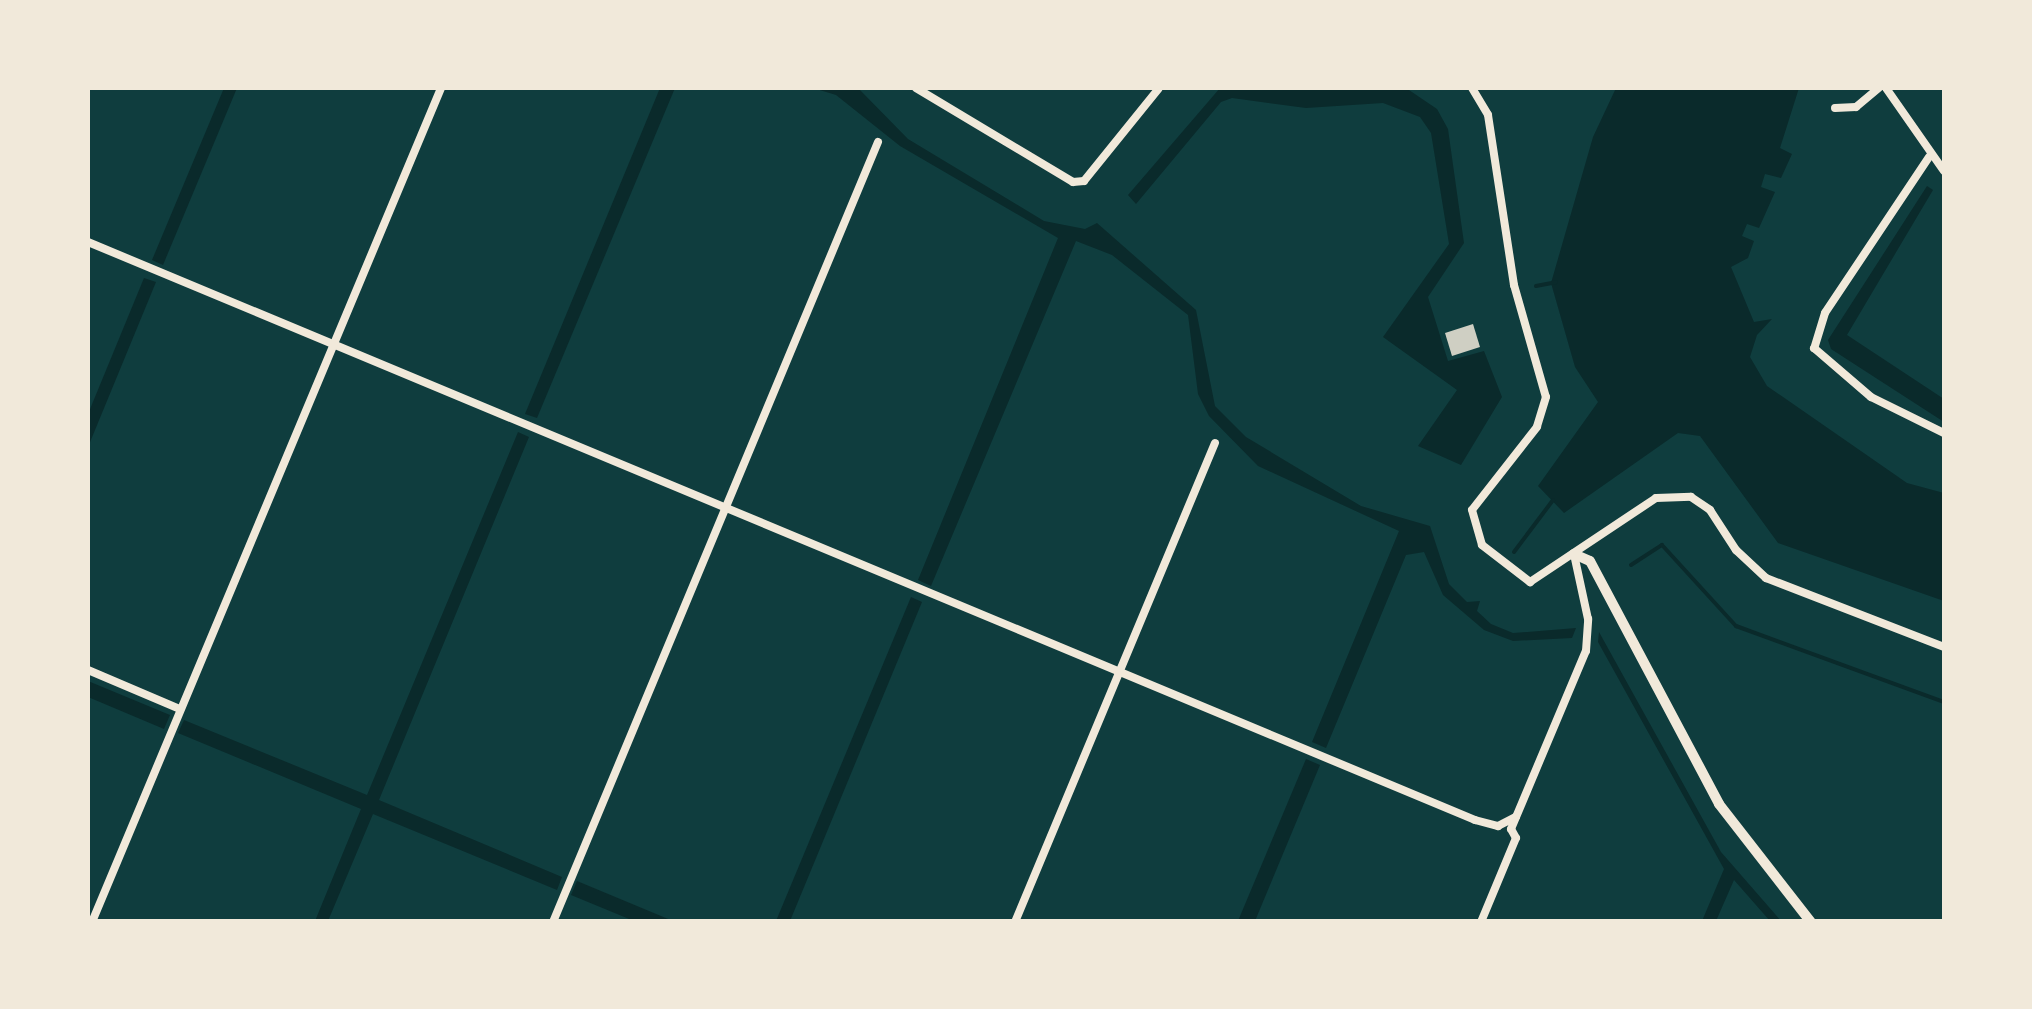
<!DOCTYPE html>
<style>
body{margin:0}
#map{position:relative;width:2032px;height:1009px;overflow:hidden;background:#0f3d3e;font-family:Overpass,sans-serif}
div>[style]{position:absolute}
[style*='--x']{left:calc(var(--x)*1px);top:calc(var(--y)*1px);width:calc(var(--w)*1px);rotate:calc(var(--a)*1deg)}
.water>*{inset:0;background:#0a2a2b}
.stream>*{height:4px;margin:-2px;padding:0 2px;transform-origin:2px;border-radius:2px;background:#0a2a2b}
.building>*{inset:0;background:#cfcfc3}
.minor>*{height:8px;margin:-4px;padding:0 4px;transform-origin:4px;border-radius:4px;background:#f1e9da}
.tertiary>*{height:10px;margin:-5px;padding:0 5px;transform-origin:5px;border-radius:5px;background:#f1e9da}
span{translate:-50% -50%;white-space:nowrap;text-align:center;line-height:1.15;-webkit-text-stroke:10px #f1e9da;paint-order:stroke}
.frame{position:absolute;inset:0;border:90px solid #f1e9da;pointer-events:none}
</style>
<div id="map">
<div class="water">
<div style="clip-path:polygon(224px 88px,237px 88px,163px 265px,152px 260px)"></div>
<div style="clip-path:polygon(660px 88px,675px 88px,537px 418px,525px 414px)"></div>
<div style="clip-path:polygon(813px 88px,858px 88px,908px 139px,1044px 221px,1085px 229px,1097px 223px,1196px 310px,1215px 406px,1246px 437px,1361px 506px,1430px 526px,1449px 584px,1467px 602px,1480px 601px,1477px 611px,1491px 624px,1513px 633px,1576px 628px,1572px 638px,1513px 641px,1484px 630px,1443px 595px,1424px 552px,1406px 555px,1326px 748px,1312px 742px,1399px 531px,1258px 466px,1209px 416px,1198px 394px,1188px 315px,1112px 255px,1076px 241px,931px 586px,918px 580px,1058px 238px,900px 146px,836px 95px)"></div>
<div style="clip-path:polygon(1220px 88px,1406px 88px,1437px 109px,1448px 129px,1464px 243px,1428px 297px,1448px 361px,1484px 351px,1502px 397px,1461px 465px,1418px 446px,1457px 390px,1383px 337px,1449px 244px,1431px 133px,1420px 117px,1383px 103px,1306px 108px,1232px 98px,1221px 102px,1136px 204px,1128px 195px)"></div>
<div style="clip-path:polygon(1616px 88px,1799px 88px,1780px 148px,1792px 154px,1781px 178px,1765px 174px,1761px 187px,1775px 192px,1759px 228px,1747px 224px,1742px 236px,1754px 241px,1748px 258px,1731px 267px,1754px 322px,1772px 319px,1757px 335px,1750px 357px,1767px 386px,1907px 483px,1944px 493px,1944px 601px,1778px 543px,1700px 436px,1678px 433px,1564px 513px,1538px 486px,1598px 402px,1575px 367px,1551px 283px,1593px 137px)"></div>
<div style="clip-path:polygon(1927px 186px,1933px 190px,1847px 335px,1944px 399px,1944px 422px,1831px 349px,1828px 340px)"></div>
<div style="clip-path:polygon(144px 278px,156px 282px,88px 447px,88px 414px)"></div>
<div style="clip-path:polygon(518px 432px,529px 437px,379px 800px,562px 877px,557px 890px,373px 814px,328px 921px,315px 921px,361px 809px,178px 733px,184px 720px,367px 795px)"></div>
<div style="clip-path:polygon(911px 597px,922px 602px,790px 921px,776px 921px)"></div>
<div style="clip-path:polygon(1599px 632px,1721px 852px,1781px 921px,1770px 921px,1734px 880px,1716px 921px,1702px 921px,1724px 869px,1598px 642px)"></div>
<div style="clip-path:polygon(88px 681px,170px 715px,164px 729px,88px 697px)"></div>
<div style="clip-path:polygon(1306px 759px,1320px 765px,1255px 921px,1238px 921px)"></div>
<div style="clip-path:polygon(577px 881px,673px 921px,634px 921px,571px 895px)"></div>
</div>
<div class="stream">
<div style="--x:1536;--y:286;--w:20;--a:-11"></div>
<div style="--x:1514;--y:552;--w:65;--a:-53.1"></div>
<div style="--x:1631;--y:565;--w:37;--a:-33"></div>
<div style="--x:1662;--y:545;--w:110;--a:47.6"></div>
<div style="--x:1736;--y:626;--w:221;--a:20.1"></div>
</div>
<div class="building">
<div style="clip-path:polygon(1473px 324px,1480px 347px,1452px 356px,1445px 333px)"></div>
</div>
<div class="minor">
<div style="--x:916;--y:88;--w:183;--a:30.9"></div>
<div style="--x:1073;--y:182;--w:11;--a:-5"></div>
<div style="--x:1084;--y:181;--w:119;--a:-51.1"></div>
<div style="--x:1472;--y:88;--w:31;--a:59"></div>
<div style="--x:1488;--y:115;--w:172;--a:81.3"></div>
<div style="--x:1514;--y:285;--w:116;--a:74.1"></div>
<div style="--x:1546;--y:397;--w:31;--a:107"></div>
<div style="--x:1537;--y:427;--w:105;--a:128.1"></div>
<div style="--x:1472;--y:510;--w:36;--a:74"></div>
<div style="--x:1482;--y:545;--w:61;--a:37.6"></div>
<div style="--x:1530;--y:582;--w:151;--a:-33.7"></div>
<div style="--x:1656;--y:498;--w:35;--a:-2"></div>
<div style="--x:1691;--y:497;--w:23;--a:34"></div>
<div style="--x:1710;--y:510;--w:48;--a:57"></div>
<div style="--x:1736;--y:550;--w:41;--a:43"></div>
<div style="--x:1766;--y:578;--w:191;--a:21.2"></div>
<div style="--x:1886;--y:88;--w:101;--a:55.1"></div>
<div style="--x:1835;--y:108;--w:21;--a:-3"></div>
<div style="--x:1856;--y:107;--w:30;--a:-40"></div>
<div style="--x:1929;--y:157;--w:187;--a:123.7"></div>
<div style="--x:1825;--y:313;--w:37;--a:107"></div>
<div style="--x:1814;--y:348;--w:75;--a:40.7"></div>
<div style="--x:1871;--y:397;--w:81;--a:26.3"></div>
<div style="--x:88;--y:242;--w:1503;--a:22.62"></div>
<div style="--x:1475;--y:820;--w:24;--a:15"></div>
<div style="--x:1498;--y:826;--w:20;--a:-27"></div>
<div style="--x:88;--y:670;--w:100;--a:23"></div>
<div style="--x:92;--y:922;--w:904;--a:-67.29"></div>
<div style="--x:553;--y:922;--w:845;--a:-67.38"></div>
<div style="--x:1015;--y:922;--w:519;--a:-67.34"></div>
<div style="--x:1481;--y:922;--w:91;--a:-67.4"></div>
<div style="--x:1516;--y:838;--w:10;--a:-119"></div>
<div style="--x:1511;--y:829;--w:193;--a:-67.2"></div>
<div style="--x:1586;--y:651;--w:32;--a:-86"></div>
<div style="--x:1588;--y:619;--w:66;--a:-102.2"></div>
</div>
<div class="tertiary">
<div style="--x:1574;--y:554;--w:17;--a:24"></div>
<div style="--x:1590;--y:561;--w:275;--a:62"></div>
<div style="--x:1719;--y:804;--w:150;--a:52.1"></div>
</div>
<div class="frame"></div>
</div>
